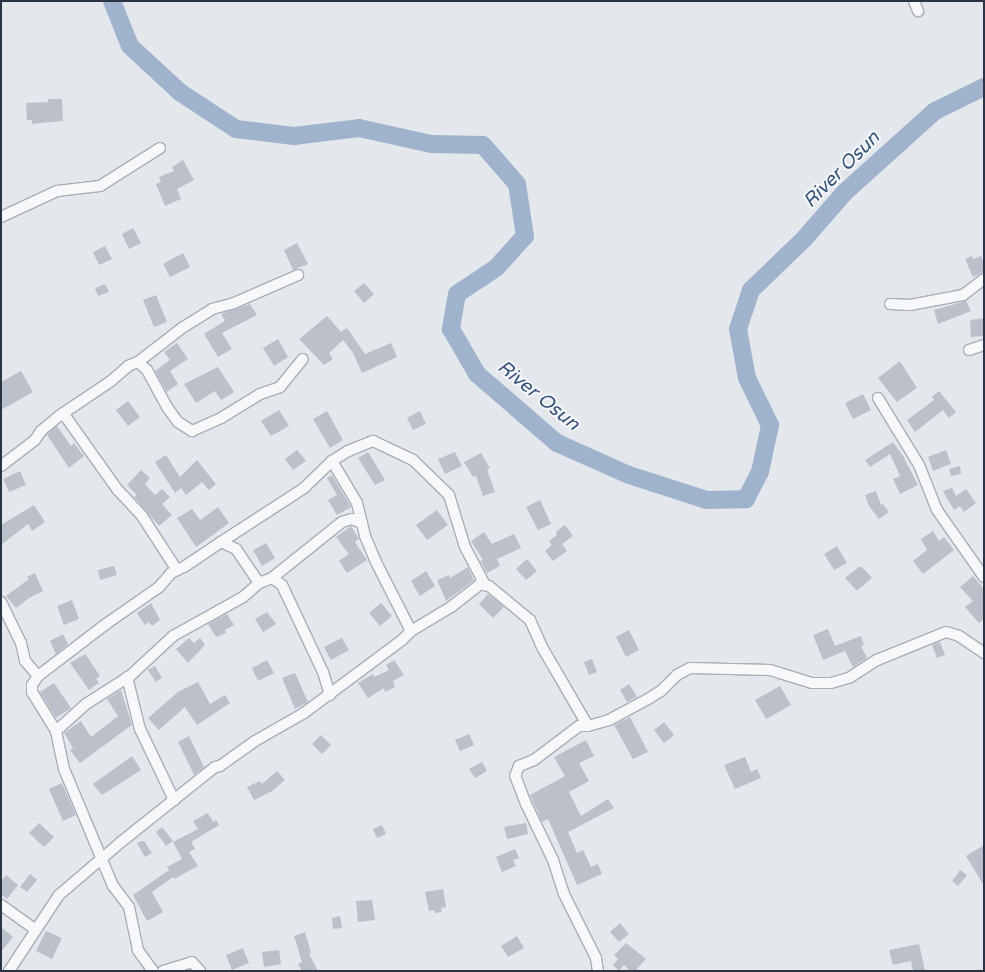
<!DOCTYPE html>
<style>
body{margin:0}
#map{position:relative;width:985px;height:972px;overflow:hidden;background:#e4e7ec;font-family:"Varela Round",sans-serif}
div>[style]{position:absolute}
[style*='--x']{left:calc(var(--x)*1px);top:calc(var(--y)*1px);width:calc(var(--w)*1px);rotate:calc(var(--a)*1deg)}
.river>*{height:18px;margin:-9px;padding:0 9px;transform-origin:9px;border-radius:9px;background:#9fb4cc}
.building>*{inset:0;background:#bbc0ca}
.roads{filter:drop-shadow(1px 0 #a9aeb7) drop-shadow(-1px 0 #a9aeb7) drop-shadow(0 1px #a9aeb7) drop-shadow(0 -1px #a9aeb7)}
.minor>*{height:10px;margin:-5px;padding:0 5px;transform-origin:5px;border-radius:5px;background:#f7f8fa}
span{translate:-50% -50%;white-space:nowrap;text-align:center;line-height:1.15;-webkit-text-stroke:4px #f4f6f9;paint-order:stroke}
.water-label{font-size:19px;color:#34527a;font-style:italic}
.frame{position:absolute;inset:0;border:2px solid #2b3445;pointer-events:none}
</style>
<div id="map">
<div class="river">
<div style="--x:112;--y:1;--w:48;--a:68.2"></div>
<div style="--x:130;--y:46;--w:69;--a:42.7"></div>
<div style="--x:181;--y:93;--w:66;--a:33.2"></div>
<div style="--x:236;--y:129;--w:58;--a:6.9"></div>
<div style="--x:294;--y:136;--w:65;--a:-7"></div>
<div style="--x:359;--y:128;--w:74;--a:12.5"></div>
<div style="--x:431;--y:144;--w:52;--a:1.1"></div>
<div style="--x:483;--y:145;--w:52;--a:48.9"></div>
<div style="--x:517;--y:184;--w:53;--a:81.3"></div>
<div style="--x:525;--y:236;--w:43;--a:132.2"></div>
<div style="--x:496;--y:268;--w:47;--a:146.3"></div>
<div style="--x:457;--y:294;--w:36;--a:100"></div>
<div style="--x:451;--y:329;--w:52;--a:60"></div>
<div style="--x:477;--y:374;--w:106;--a:40.8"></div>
<div style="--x:557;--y:443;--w:79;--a:24"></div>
<div style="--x:629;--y:475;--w:82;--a:17.8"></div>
<div style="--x:707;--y:500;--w:39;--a:-1"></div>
<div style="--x:746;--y:499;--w:30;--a:-63"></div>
<div style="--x:760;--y:472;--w:48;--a:-78"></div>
<div style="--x:770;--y:425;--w:52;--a:-116.1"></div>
<div style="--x:747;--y:378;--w:50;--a:-100.4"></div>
<div style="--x:738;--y:329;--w:41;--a:-71.6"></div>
<div style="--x:751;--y:290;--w:74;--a:-43.9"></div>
<div style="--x:804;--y:239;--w:62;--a:-48.9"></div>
<div style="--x:845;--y:192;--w:121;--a:-42"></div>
<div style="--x:935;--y:111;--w:55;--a:-26.1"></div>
</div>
<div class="building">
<div style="clip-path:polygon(48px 99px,62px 99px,63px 121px,32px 124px,32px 120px,27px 120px,26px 103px,48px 102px)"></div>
<div style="clip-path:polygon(183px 160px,194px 180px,177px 189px,181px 199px,165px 206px,156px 184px,161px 182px,159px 177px,174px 171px,172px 167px)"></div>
<div style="clip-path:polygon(133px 228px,141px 243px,129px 249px,122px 234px)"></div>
<div style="clip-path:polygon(297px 243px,308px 264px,293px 270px,284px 250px)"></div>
<div style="clip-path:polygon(105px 246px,112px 259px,99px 265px,93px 252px)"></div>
<div style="clip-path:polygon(183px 253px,190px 267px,170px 277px,163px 264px)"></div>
<div style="clip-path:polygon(972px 256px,973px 259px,981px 256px,984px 262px,984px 272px,973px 277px,965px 259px)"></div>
<div style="clip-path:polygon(364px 283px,374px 294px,364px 303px,354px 291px)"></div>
<div style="clip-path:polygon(105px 284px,109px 292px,98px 296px,95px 288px)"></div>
<div style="clip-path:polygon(156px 295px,167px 322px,154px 327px,143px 300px)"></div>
<div style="clip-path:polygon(966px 301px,971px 311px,938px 324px,934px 310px)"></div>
<div style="clip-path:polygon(250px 304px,257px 315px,222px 333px,232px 349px,218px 357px,204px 334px,225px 321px,221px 314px)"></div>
<div style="clip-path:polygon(327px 316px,341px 332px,347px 328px,365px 354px,391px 343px,397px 357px,362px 373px,353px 353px,343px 340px,329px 353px,333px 359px,324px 365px,299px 339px)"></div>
<div style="clip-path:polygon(984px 318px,984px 336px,971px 337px,970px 320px)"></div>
<div style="clip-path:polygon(278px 339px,288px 357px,274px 366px,263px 348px)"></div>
<div style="clip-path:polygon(177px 343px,188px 359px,170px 371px,178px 384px,167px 392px,155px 371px,170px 360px,164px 352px)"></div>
<div style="clip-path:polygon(900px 361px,917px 388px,897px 402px,878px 378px)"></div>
<div style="clip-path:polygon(218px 367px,234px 392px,221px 400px,215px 391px,196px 403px,184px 384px)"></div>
<div style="clip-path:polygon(21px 371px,33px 392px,1px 410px,1px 382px)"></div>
<div style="clip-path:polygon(939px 391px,956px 412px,949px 418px,943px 410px,915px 432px,907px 420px,934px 400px,932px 397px)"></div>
<div style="clip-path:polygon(863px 394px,871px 410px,853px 419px,845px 403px)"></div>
<div style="clip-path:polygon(128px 401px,140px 417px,128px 426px,116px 410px)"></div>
<div style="clip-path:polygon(279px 410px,289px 426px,271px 436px,261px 421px)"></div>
<div style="clip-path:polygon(327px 411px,343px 440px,330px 448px,313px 419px)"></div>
<div style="clip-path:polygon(420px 411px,426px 424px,413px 430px,407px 418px)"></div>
<div style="clip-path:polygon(57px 426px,71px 446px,74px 443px,84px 456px,69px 468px,47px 435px)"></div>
<div style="clip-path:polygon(893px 442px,903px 456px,918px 485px,900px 494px,893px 479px,900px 476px,890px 454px,870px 467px,865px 460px)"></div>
<div style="clip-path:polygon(297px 450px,306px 461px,293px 470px,285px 459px)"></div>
<div style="clip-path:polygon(946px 450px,951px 464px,933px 471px,928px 457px)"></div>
<div style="clip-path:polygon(368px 452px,385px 480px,375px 485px,358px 458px)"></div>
<div style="clip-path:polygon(455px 452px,462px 466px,445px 474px,438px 459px)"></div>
<div style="clip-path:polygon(481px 453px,490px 468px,487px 469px,495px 492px,483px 496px,476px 476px,473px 477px,464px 462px)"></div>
<div style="clip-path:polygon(166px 455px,180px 477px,197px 460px,216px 484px,209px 490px,202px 482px,186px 495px,181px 488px,175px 493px,155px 462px)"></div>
<div style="clip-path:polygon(960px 466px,961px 474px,951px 476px,949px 469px)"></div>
<div style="clip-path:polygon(141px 470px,150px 478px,145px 484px,155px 495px,162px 489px,170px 497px,162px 504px,172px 515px,159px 526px,134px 497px,137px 495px,127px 485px)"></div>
<div style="clip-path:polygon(20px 471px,26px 485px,9px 492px,3px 479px)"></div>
<div style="clip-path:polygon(332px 475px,351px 507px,337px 515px,328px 500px,337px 495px,327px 478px)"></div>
<div style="clip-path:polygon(952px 488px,956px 496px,966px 489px,976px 503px,964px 512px,960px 506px,954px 510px,943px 491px)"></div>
<div style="clip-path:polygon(876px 491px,881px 505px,883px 504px,889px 512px,879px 519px,869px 506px,865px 495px)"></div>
<div style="clip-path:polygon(540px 500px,551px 524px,538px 530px,526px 507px)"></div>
<div style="clip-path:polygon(34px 505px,45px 522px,32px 531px,28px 524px,1px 545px,1px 525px)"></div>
<div style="clip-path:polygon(218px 507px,229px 523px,196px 547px,177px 518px,192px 509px,200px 520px)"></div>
<div style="clip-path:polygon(437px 510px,448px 525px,427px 540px,416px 525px)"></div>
<div style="clip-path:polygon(565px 525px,573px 536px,562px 544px,567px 551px,553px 561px,545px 551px,552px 545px,549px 541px,557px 535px,556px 533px,558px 530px)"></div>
<div style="clip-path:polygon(351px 526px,359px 539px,355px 542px,367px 560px,347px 573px,339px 561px,349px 554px,336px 537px)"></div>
<div style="clip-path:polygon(933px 531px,939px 541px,944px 537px,954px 550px,923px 574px,913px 561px,927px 550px,921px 539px)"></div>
<div style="clip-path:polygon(484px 532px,492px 544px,514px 534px,521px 548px,497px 559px,500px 566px,487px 573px,480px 561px,483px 560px,471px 541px)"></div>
<div style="clip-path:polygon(266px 543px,275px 558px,262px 566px,253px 550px)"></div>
<div style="clip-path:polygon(837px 546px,847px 563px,834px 570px,824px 554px)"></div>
<div style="clip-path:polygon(527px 559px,537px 571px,526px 580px,516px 569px)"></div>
<div style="clip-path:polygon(114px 566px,117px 575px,100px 580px,98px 570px)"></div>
<div style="clip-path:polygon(468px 567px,474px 580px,446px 601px,437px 580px,449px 575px,450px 578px)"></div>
<div style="clip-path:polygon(859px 567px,862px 567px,872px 578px,857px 591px,845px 578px)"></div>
<div style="clip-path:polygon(426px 571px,435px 586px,420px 596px,411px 581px)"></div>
<div style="clip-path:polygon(35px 573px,43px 591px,29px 598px,16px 608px,6px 596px,29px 579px,27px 577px)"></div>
<div style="clip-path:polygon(973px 576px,984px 589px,984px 619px,979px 623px,965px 607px,973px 601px,960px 587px)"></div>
<div style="clip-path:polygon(488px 594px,504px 607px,493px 618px,479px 604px)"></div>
<div style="clip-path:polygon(72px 600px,79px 619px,64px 625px,57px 606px)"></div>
<div style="clip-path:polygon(151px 603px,160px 620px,152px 626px,149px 622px,145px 625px,137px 613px)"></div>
<div style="clip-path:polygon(381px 603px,392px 616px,380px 626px,369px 613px)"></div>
<div style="clip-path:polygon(267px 612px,276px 624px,263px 632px,255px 619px)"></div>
<div style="clip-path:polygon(227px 614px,234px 625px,225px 630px,226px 633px,216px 637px,208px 624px)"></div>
<div style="clip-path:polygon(828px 629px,835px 646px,861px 636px,864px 645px,861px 646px,867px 658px,853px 667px,845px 651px,823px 660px,813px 635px)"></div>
<div style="clip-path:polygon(629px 630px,639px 650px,626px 657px,616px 637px)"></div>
<div style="clip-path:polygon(63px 634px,68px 644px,56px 654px,50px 641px)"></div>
<div style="clip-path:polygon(189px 638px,194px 643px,200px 638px,205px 645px,188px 663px,176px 649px)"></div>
<div style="clip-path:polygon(342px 638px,349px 650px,331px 660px,324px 647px)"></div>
<div style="clip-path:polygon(940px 642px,945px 655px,937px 658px,932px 645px)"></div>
<div style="clip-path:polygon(85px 654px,100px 676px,96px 679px,99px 683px,89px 690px,70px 663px)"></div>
<div style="clip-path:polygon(592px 659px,597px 672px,589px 675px,584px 662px)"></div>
<div style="clip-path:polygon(267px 660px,274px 673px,258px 681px,252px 668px)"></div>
<div style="clip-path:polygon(394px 660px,404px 675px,393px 681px,395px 687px,385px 692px,384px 688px,368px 698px,358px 683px,373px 674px,374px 677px,389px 670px,386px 665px)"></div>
<div style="clip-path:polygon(155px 666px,162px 678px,156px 682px,148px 670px)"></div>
<div style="clip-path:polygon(295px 673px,308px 702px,295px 709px,282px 678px)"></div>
<div style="clip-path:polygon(198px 682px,210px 704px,225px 695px,230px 703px,197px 725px,185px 707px,159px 730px,148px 718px,178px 692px)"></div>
<div style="clip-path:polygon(54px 683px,71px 708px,56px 718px,40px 692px)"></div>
<div style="clip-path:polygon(629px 684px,637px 697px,627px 702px,620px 690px)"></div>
<div style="clip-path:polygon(780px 686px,791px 705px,766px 719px,755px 700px)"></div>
<div style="clip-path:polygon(121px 690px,132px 725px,80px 763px,70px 750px,73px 748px,64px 733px,81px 721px,91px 737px,118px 716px,107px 699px)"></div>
<div style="clip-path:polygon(630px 717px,648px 752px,633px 759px,614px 725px)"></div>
<div style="clip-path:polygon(664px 722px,674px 735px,664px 743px,654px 730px)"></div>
<div style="clip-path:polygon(469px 734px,474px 745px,460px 751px,455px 740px)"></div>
<div style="clip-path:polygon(321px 735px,331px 745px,322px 754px,312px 744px)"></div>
<div style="clip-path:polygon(189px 736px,204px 767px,194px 775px,178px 742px)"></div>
<div style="clip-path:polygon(586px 740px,594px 756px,579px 763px,589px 781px,569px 792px,581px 816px,608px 799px,614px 808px,568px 832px,577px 853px,583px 850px,591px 867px,598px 864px,602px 874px,577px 885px,548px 819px,542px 822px,530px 795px,565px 776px,554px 757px)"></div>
<div style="clip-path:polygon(132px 756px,141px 770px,102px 795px,93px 784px)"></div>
<div style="clip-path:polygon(745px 757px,751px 772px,757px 769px,761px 778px,735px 789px,724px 765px)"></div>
<div style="clip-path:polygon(482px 762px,487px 771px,475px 778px,469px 769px)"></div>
<div style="clip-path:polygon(277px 771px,285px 780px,272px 791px,254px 800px,247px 787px,260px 781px,262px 784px)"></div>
<div style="clip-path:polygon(62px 783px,76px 815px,63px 821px,49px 789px)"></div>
<div style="clip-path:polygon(208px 813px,213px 822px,216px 820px,219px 825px,191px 842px,195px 849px,189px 852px,198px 866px,174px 879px,173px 877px,152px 892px,163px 912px,147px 921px,133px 895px,169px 870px,167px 867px,182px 859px,173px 842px,198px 829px,193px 821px)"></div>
<div style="clip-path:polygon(39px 823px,54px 837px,44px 847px,29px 833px)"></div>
<div style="clip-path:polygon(526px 823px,528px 834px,507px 839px,504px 827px)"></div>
<div style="clip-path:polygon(382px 825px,386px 834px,377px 838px,373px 829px)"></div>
<div style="clip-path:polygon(162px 827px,173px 841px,166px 846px,156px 832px)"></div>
<div style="clip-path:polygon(141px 841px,144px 841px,152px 853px,145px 857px,137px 843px)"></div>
<div style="clip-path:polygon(984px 845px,984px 886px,966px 856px)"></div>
<div style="clip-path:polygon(515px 849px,519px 858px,513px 860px,516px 866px,502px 872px,496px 857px)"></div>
<div style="clip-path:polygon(960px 870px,967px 875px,958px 886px,952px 881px)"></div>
<div style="clip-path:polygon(30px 874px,37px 880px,27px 892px,20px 887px)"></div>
<div style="clip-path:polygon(6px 875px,18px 885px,7px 899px,1px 894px,1px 881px)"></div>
<div style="clip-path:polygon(443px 889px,446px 907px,441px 908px,442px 912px,435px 913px,434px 910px,429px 911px,425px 892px)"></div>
<div style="clip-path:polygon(372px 900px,375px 920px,358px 922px,356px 901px)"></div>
<div style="clip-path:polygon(340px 916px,342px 928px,333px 929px,332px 918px)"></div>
<div style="clip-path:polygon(620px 923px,629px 934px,619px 942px,610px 932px)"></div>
<div style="clip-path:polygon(1px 927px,13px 937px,1px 952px)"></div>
<div style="clip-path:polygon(46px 931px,62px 938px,52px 959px,36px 951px)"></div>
<div style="clip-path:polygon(305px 932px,311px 953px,309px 954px,318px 971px,302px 971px,298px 964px,302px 962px,294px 936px)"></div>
<div style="clip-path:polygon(517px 936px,524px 948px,508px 957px,501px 946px)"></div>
<div style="clip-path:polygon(626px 943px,646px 959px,635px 971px,630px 971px,624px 965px,619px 971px,613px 965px,618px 959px,614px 955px)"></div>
<div style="clip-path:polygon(919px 944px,925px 971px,913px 971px,911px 961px,893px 965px,889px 950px)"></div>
<div style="clip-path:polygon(243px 948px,249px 963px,232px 970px,226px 955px)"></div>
<div style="clip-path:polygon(279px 950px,281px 964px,264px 967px,262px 952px)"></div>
</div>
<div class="roads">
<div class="minor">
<div style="--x:914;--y:1;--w:11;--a:68"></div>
<div style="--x:1;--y:217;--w:62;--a:-24.9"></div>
<div style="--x:57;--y:191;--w:43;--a:-6.6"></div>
<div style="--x:100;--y:186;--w:71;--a:-32.3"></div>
<div style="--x:890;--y:304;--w:20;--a:3"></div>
<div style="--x:910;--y:305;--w:54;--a:-10.7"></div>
<div style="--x:963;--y:295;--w:26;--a:-37"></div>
<div style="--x:969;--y:350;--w:16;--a:-18"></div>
<div style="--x:138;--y:362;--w:56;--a:-37.7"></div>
<div style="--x:182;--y:328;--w:36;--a:-32"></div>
<div style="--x:212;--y:309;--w:23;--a:-15"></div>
<div style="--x:234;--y:303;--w:70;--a:-23.6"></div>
<div style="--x:878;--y:398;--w:79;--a:58.5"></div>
<div style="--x:919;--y:465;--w:48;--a:68.2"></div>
<div style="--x:937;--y:510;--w:82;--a:55"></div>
<div style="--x:63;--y:413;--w:93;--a:54.6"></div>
<div style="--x:117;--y:489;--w:37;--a:47"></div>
<div style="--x:142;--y:516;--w:64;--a:57.1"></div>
<div style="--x:332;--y:461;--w:49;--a:59.2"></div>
<div style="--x:357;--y:503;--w:21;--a:76"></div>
<div style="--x:1;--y:466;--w:43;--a:-37.4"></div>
<div style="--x:35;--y:440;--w:11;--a:-56"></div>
<div style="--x:41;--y:431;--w:23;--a:-40"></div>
<div style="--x:59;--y:416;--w:63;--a:-33.9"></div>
<div style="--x:111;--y:381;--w:23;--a:-41"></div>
<div style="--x:128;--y:366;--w:11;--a:-22"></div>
<div style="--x:138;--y:362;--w:12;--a:42"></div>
<div style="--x:147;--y:370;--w:42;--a:61.6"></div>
<div style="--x:167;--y:407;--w:19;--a:54"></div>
<div style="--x:178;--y:422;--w:17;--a:33"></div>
<div style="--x:192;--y:431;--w:32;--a:-24"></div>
<div style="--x:221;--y:418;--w:46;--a:-31.6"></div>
<div style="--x:260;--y:394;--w:21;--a:-19"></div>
<div style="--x:280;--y:387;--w:36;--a:-51"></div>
<div style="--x:221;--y:542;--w:99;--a:-33"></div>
<div style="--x:304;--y:488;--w:39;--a:-44"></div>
<div style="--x:332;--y:461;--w:19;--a:-32"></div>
<div style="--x:348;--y:451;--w:27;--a:-22"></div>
<div style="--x:373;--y:441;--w:44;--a:25.4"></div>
<div style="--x:413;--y:460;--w:50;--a:44.2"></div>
<div style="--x:449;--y:495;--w:54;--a:72.9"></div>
<div style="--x:465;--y:547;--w:43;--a:62.2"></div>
<div style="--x:272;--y:578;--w:90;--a:-38.7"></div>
<div style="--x:342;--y:522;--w:10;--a:-17"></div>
<div style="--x:352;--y:519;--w:11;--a:22"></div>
<div style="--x:362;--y:523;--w:13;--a:77"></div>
<div style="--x:365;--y:536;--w:30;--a:67"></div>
<div style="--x:377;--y:564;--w:75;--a:63.1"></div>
<div style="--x:1;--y:602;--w:46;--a:64"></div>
<div style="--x:21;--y:643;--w:18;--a:77"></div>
<div style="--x:25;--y:661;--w:20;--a:49"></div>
<div style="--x:127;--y:677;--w:54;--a:76"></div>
<div style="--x:140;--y:729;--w:79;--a:64.4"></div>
<div style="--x:56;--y:731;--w:46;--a:-121.6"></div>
<div style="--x:32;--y:692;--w:7;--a:-90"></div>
<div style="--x:32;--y:685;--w:11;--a:-56"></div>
<div style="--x:38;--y:676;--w:86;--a:-37.4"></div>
<div style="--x:106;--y:624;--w:65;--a:-34.9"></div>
<div style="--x:159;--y:587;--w:18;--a:-49"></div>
<div style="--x:171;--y:573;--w:14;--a:-25"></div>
<div style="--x:184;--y:567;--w:45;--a:-34"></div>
<div style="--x:221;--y:542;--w:17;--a:25"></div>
<div style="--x:236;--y:549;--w:41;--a:55.9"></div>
<div style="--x:1;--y:905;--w:43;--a:35.5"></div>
<div style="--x:9;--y:971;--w:91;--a:-56.7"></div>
<div style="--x:59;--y:895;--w:82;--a:-40.5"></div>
<div style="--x:121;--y:842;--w:120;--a:-38.6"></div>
<div style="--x:215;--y:767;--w:5;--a:-11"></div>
<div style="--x:220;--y:766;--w:43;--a:-35.5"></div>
<div style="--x:255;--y:741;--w:56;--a:-29.7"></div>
<div style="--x:304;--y:713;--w:121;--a:-36.6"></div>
<div style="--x:401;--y:641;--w:14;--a:-45"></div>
<div style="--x:411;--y:631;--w:47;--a:-31"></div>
<div style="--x:451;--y:607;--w:37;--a:-38"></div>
<div style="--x:480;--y:584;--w:9;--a:13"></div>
<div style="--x:489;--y:586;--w:53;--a:39.7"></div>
<div style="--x:530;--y:620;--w:30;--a:66"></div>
<div style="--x:542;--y:647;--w:91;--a:59.8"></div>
<div style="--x:153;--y:971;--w:26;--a:-126"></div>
<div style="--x:138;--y:950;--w:44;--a:-101.8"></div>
<div style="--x:129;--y:907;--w:26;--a:-127"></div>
<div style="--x:113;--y:886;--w:127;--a:-112.7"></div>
<div style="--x:64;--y:769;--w:39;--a:-102"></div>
<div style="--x:56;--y:731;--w:40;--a:-42"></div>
<div style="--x:86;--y:704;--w:52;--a:-32.5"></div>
<div style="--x:130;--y:676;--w:59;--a:-42.9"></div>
<div style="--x:173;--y:636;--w:80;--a:-29.1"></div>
<div style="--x:243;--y:597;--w:21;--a:-41"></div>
<div style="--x:259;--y:583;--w:14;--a:-21"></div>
<div style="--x:272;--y:578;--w:12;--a:35"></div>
<div style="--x:282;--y:585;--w:96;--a:64.8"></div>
<div style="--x:323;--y:672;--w:24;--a:73"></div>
<div style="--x:163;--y:971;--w:30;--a:-17"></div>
<div style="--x:192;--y:962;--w:12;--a:48"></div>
<div style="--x:598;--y:971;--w:13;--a:-99"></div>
<div style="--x:596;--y:958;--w:72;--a:-116.6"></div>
<div style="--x:564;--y:894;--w:36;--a:-108"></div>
<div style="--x:553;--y:860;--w:62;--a:-115.7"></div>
<div style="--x:526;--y:804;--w:30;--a:-111"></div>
<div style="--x:515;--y:776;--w:11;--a:-68"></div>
<div style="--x:519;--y:766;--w:16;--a:-22"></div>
<div style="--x:534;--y:760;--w:56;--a:-37.1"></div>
<div style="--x:579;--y:726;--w:9;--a:0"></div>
<div style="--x:588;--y:726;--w:22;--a:-16"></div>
<div style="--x:609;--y:720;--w:44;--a:-28.3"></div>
<div style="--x:648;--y:699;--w:15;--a:-32"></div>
<div style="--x:661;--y:691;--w:23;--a:-45"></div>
<div style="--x:677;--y:675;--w:15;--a:-28"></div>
<div style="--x:690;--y:668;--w:80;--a:1.4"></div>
<div style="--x:770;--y:670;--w:44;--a:17.2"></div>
<div style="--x:812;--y:683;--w:19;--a:0"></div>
<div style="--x:831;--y:683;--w:19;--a:-16"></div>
<div style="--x:849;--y:678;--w:33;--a:-33"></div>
<div style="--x:877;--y:660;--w:74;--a:-22.1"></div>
<div style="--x:946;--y:632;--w:14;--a:17"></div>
<div style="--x:959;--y:636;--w:30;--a:34"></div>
</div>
</div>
<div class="water-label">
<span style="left:842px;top:170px;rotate:-45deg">River Osun</span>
<span style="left:538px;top:396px;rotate:39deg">River Osun</span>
</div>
<div class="frame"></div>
</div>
